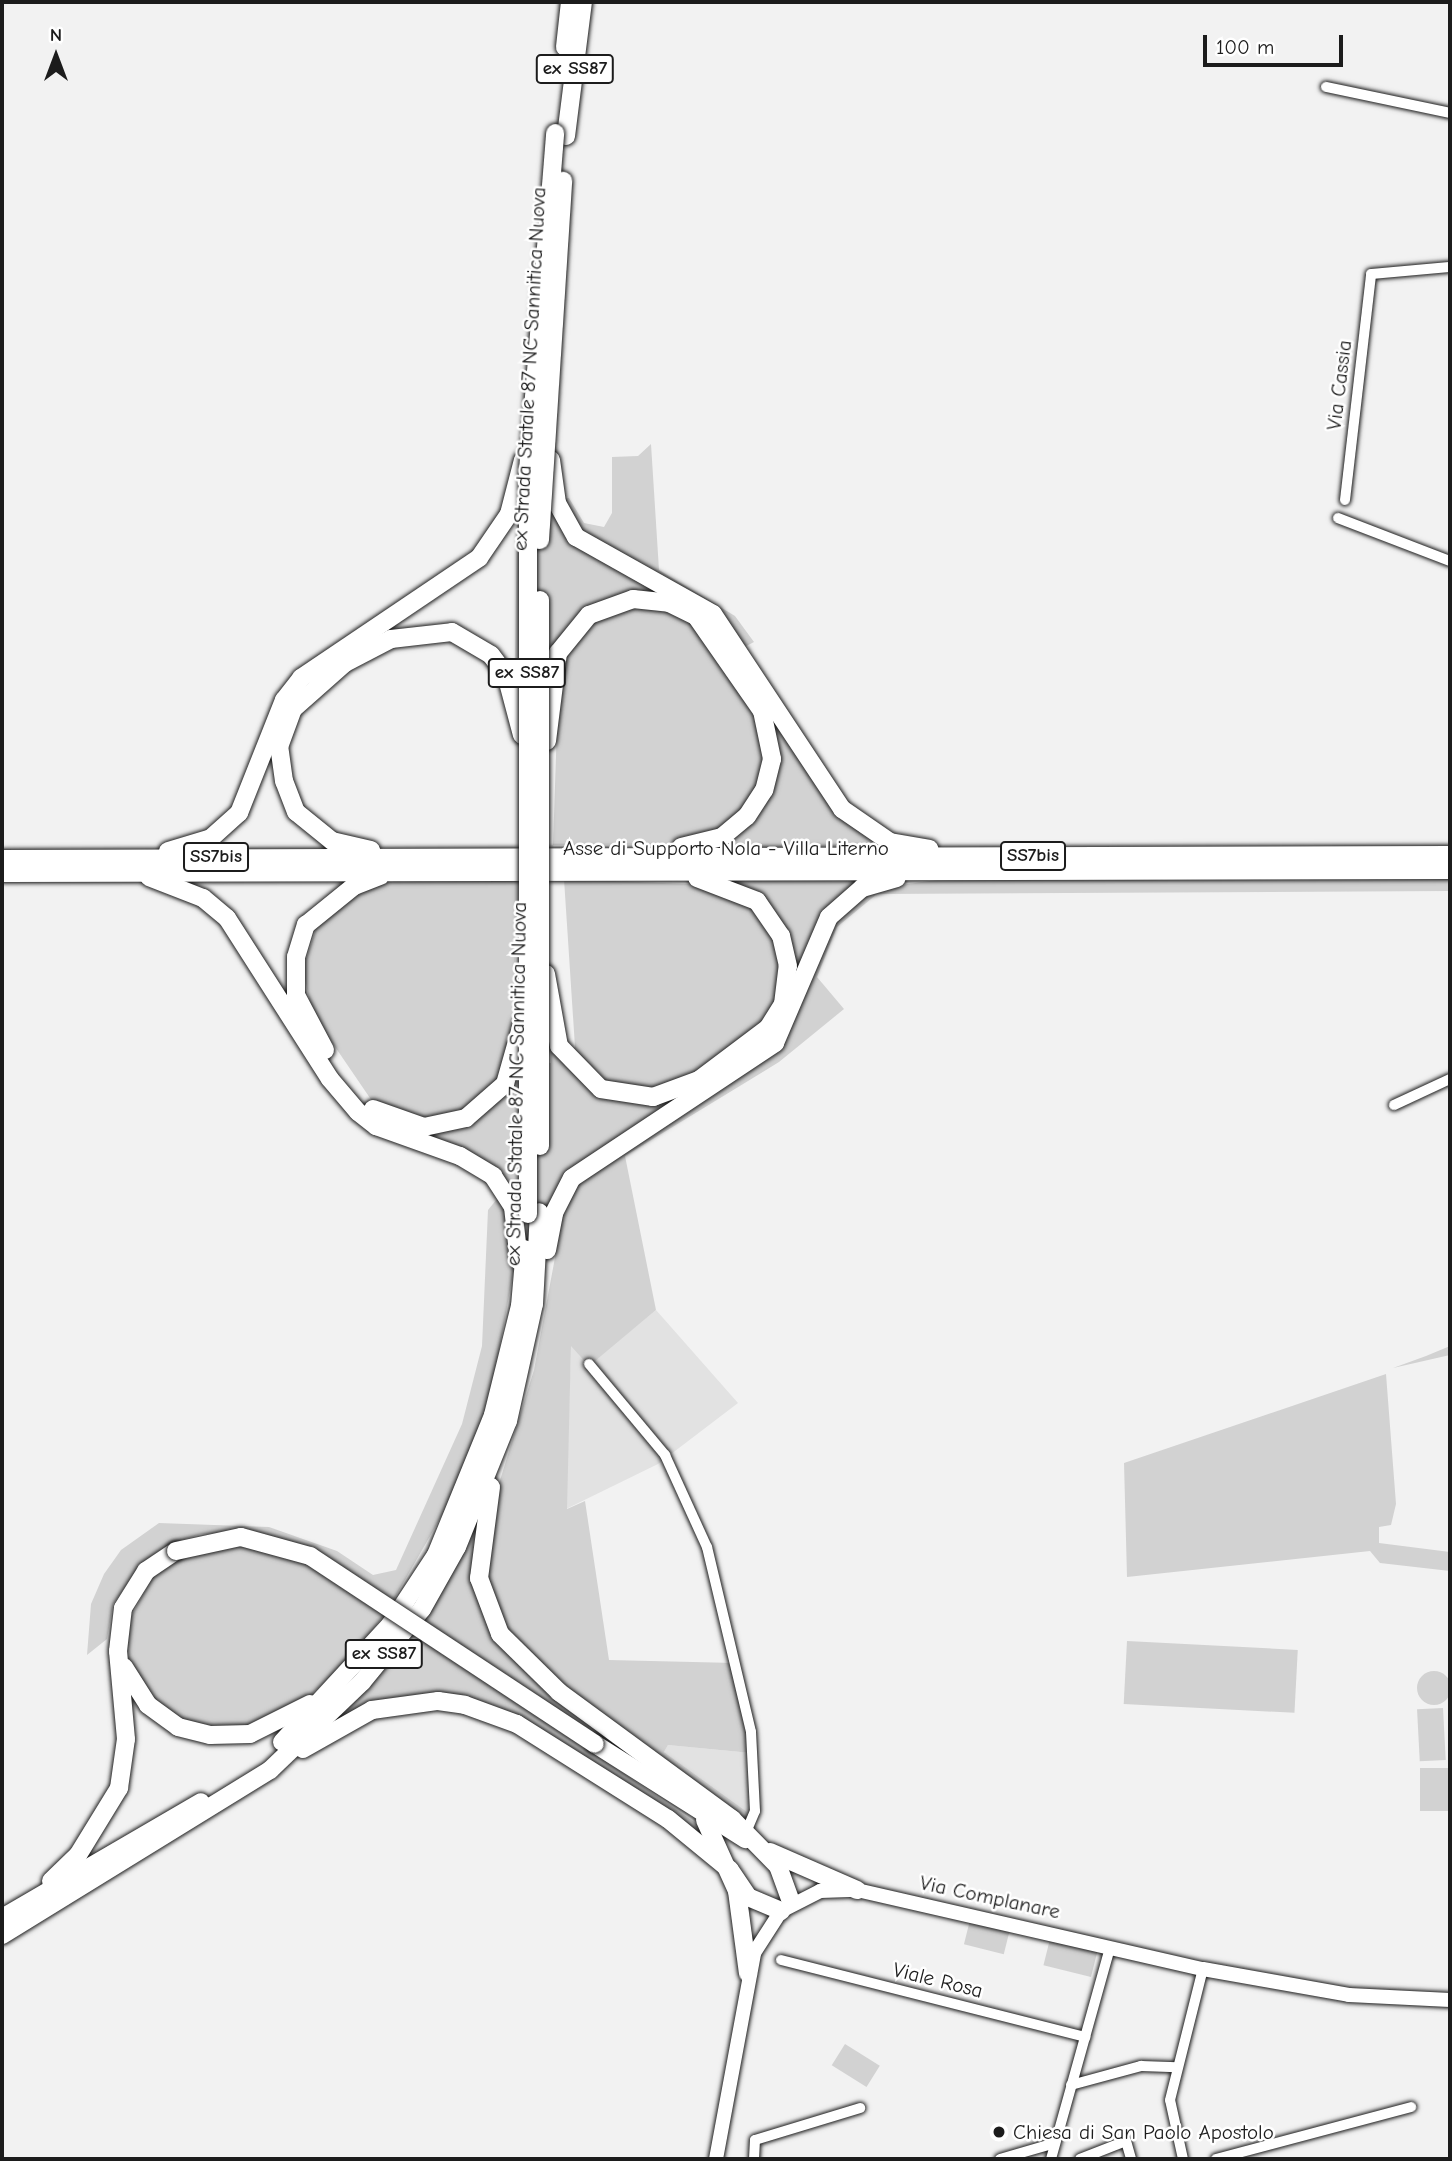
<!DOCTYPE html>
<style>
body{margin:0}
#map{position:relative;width:1452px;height:2161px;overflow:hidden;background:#f2f2f2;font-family:"Comic Neue",sans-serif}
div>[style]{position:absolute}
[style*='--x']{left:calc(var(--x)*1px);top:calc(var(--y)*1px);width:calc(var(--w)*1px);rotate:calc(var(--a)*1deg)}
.built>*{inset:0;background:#e2e2e2}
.green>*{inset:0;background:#d2d2d2;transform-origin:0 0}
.round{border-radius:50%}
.roads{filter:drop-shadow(0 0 2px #1c1c1c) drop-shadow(0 0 2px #1c1c1c)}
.street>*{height:10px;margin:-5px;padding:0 5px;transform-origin:5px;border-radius:5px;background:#fff}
.secondary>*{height:14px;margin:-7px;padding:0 7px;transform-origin:7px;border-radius:7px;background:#fff}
.highway>*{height:18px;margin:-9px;padding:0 9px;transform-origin:9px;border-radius:9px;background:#fff}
.bridges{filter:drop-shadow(0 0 2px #1c1c1c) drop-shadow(0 0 2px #1c1c1c)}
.highway-bridge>*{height:18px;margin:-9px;padding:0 9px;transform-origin:9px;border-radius:9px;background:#fff}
.dots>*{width:19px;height:19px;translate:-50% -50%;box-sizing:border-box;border:4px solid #fff;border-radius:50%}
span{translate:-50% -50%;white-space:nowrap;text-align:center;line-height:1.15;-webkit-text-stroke:5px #fff;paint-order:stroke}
.shield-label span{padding:2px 5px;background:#fff;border:2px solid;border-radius:5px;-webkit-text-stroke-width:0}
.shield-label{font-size:19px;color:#1c1c1c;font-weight:700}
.street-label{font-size:21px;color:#1c1c1c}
.poi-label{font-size:21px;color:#1c1c1c}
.left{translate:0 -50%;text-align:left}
.frame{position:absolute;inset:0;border:4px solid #1c1c1c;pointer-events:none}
.north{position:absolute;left:21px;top:21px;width:70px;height:70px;-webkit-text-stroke:5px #fff;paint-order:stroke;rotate:0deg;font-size:19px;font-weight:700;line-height:28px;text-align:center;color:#1c1c1c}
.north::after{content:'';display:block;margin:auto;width:24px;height:32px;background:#1c1c1c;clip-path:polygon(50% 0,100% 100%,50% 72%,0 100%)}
.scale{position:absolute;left:1203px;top:35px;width:140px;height:32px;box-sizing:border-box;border:4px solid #1c1c1c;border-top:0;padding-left:9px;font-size:21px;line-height:24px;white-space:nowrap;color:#1c1c1c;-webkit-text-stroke:5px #fff;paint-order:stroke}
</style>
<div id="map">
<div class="built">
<i style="clip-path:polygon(656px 1310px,738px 1403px,658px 1464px,566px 1509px,571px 1344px,589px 1365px)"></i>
<i style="clip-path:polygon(668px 1745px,751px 1753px,750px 1814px,664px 1752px)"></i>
</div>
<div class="green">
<i style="clip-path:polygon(651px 444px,659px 570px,735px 616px,754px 642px,737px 651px,827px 797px,883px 846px,714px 848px,760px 807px,776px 754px,763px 703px,733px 653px,724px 658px,760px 717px,767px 749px,758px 792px,739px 819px,691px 844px,553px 845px,559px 668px,521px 668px,521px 688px,515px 674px,517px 506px,569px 498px,584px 523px,604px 527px,612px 513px,612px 457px,638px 456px)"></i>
<i style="clip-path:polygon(728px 877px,875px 877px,828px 911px,785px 1016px,764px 1046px,723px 1074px,730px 1083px,779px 1043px,827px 929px,871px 889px,959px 877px,1450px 877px,1450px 891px,877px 894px,837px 927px,817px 977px,844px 1009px,779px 1062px,625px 1156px,656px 1310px,589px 1366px,571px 1346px,567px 1509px,585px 1501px,609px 1660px,735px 1663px,751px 1753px,668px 1745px,664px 1752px,750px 1814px,748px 1823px,523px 1655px,495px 1615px,482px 1566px,485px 1529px,534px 1370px,565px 1204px,555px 1199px,551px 1206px,520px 1206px,481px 1161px,392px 1127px,364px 1109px,372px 1101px,312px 1013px,303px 969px,319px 920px,359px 889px,399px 880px,519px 879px,511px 1061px,551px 1063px,551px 1035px,561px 1058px,575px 1047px,564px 879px,712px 885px,740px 895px,766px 918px,784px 973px,767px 1023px,714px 1064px,721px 1072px,777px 1024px,793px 975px,777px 916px)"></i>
<i style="clip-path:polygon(497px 1199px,510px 1216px,514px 1268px,492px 1390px,457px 1489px,394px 1599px,249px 1532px,201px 1534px,169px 1544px,142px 1563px,113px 1604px,107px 1639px,87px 1655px,91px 1604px,104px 1574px,121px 1550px,159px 1523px,269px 1527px,337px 1551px,373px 1575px,396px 1570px,462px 1424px,482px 1346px,488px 1210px)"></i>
<i style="clip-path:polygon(1450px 1346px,1450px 1355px,1393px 1368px,1426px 1356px)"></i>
<i style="clip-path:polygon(1386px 1374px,1396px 1504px,1391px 1525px,1379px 1527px,1379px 1543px,1450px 1552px,1450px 1571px,1380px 1563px,1370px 1551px,1127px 1577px,1124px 1463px)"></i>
<i style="clip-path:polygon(474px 1525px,473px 1562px,499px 1640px,715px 1812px,575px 1740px,703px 1828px,702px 1834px,459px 1699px,332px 1723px)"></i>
<i style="clip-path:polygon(239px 1543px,306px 1560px,388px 1610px,346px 1663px,295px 1709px,239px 1730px,190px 1725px,158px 1707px,129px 1665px,127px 1624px,155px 1573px,175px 1560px)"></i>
<i style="left:1127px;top:1641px;width:171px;height:63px;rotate:3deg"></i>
<i class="round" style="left:1417px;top:1671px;width:34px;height:34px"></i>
<i style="left:1443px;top:1708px;width:52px;height:26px;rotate:87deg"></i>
<i style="left:1450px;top:1768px;width:43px;height:30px;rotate:90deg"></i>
<i style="left:970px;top:1920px;width:41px;height:25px;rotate:14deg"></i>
<i style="left:1050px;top:1939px;width:49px;height:27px;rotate:14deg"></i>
<i style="left:845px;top:2044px;width:41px;height:25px;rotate:32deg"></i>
</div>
<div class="roads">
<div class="street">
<i style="--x:1326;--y:87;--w:127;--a:11.8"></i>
<i style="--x:1345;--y:500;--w:227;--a:-83.4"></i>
<i style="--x:1371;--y:274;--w:79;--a:-5.1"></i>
<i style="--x:1338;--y:518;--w:120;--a:21"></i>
<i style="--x:1394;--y:1105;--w:62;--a:-24.9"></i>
<i style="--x:589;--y:1364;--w:119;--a:50.1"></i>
<i style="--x:665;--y:1455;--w:101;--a:65.5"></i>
<i style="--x:707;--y:1547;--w:190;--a:76.6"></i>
<i style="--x:751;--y:1732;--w:79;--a:87.1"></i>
<i style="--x:755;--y:1811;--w:25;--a:113"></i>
<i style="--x:781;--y:1960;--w:314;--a:14.2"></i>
<i style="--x:1071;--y:2085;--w:73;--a:-15.2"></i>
<i style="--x:1141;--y:2066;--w:36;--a:2"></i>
<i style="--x:754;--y:2159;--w:19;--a:-87"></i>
<i style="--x:755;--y:2140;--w:110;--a:-16.9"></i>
<i style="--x:1000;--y:2159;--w:57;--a:-16.2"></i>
<i style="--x:1051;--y:2159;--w:220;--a:-74.4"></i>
<i style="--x:1080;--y:2159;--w:49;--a:-21.4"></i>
<i style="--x:1126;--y:2141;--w:19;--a:74"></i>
<i style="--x:1183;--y:2159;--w:60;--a:-102.4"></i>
<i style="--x:1170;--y:2100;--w:135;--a:-75.9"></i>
<i style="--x:1216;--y:2159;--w:202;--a:-14.9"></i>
</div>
<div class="secondary">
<i style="--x:716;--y:2159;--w:209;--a:-79.5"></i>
<i style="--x:754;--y:1953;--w:50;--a:-57.3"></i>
<i style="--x:781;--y:1911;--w:44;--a:-27.1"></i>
<i style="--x:820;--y:1891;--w:37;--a:-2"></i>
<i style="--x:857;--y:1890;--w:355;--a:12.9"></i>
<i style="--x:1203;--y:1969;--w:148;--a:10.1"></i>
<i style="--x:1349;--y:1995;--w:101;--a:2.8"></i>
</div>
<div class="highway">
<i style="--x:565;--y:47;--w:45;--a:-83.7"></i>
<i style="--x:566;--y:136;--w:135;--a:-82.8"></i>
<i style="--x:551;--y:460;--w:43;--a:82.1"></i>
<i style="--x:557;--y:503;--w:39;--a:61"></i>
<i style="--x:576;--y:537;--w:157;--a:29.3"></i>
<i style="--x:713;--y:614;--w:234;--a:56.5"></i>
<i style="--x:842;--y:809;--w:58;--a:34.5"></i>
<i style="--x:890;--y:842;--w:40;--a:10"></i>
<i style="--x:547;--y:741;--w:89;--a:-82.9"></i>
<i style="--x:558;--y:653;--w:49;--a:-50.8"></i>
<i style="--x:589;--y:615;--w:47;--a:-20"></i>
<i style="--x:633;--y:599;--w:36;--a:6"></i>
<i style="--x:669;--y:603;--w:30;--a:26"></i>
<i style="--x:696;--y:616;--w:116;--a:55.2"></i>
<i style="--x:762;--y:711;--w:49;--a:78.2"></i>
<i style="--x:772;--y:759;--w:32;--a:104"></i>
<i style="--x:764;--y:790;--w:31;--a:123"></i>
<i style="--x:747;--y:816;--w:33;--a:140"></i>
<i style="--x:722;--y:837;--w:42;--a:166.3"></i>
<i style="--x:371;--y:850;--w:40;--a:-167"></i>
<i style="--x:332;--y:841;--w:46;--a:-141.1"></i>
<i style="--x:296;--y:812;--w:33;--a:-111"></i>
<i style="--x:284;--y:781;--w:34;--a:-98"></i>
<i style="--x:279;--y:747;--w:40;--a:-69.8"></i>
<i style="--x:293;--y:709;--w:69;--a:-41.5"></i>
<i style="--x:345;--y:663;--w:52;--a:-27.6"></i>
<i style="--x:391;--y:639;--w:61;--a:-6.5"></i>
<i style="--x:452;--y:632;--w:45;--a:30.5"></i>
<i style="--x:491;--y:655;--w:25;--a:53"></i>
<i style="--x:506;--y:675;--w:62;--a:75.1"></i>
<i style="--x:168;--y:851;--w:45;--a:-16.8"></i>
<i style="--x:211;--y:838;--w:38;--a:-42"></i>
<i style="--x:239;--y:813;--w:122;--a:-68.3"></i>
<i style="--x:284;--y:700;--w:28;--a:-52"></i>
<i style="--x:301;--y:678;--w:215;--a:-34"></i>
<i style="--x:479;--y:558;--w:53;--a:-55.7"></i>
<i style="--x:509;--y:514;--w:56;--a:-75.5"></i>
<i style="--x:2;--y:859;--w:1448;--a:-0.16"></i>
<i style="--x:2;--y:873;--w:1448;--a:-0.12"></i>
<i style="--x:149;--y:877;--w:58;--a:21.3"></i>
<i style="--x:203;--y:898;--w:31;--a:40"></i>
<i style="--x:227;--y:918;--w:191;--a:57.4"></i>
<i style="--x:330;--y:1079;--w:43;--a:49.7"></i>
<i style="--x:358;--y:1112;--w:23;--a:38"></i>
<i style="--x:376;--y:1126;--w:89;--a:19.7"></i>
<i style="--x:460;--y:1156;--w:39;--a:31"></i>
<i style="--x:493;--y:1176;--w:37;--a:57"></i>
<i style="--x:513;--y:1207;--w:54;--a:83.7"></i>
<i style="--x:546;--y:974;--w:73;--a:79.8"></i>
<i style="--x:559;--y:1046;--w:60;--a:45.7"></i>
<i style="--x:601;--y:1089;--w:53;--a:8.7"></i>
<i style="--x:653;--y:1097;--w:49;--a:-20.3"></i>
<i style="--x:699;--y:1080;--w:86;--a:-37"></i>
<i style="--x:768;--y:1028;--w:28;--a:-58"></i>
<i style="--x:783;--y:1004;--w:38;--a:-83"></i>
<i style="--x:788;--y:966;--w:31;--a:-103"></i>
<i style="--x:781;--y:936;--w:42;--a:-124.4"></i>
<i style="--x:757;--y:901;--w:64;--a:-159"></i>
<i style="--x:325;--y:1050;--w:62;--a:-117.8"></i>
<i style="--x:296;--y:995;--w:38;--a:-90"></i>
<i style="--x:296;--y:957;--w:34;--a:-73"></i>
<i style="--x:306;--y:925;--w:62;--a:-39.1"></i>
<i style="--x:354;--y:886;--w:28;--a:-21"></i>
<i style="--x:373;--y:1109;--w:54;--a:19.4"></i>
<i style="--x:424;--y:1127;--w:43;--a:-12.1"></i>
<i style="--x:466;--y:1118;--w:52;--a:-41.1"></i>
<i style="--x:505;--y:1084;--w:62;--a:-74.2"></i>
<i style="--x:547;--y:1250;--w:38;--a:-79"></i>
<i style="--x:554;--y:1213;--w:39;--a:-63"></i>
<i style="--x:572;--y:1178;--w:244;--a:-33.6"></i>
<i style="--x:775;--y:1043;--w:137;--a:-66.8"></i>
<i style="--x:829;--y:917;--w:44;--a:-41.3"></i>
<i style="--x:862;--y:888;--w:36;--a:-16"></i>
<i style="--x:491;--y:1487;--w:92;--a:97.5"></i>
<i style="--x:479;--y:1578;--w:60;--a:69.4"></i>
<i style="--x:500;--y:1634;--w:83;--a:44.5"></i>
<i style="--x:559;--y:1692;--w:215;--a:36.3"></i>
<i style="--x:732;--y:1819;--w:66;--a:45.6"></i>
<i style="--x:778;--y:1866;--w:38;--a:70"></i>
<i style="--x:124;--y:1667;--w:45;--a:57.7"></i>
<i style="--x:148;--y:1705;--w:37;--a:36"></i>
<i style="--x:178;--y:1727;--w:33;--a:14"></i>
<i style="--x:210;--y:1735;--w:40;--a:-1.4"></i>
<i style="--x:250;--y:1734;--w:67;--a:-26.6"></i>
<i style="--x:282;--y:1742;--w:159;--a:-47.3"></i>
<i style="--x:390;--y:1625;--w:84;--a:-56.7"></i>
<i style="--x:436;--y:1555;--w:151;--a:-67.8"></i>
<i style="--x:493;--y:1415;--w:112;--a:-76.1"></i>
<i style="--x:520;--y:1306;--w:57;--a:-85"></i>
<i style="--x:595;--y:1744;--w:178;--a:32.3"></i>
<i style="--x:303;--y:1749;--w:79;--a:-29.5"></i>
<i style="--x:372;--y:1710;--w:67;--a:-7.8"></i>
<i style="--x:438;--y:1701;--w:27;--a:8"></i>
<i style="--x:465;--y:1705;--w:55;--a:20.1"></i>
<i style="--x:517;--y:1724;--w:178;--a:32.2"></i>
<i style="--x:668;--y:1819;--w:80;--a:39.4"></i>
<i style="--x:730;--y:1870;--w:32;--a:56"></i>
<i style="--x:748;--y:1897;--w:36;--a:23"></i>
<i style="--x:705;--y:1820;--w:78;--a:65.7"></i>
<i style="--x:737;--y:1891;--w:83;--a:82.4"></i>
<i style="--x:770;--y:1852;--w:95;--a:23.6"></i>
<i style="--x:51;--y:1881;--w:37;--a:-44"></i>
<i style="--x:78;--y:1855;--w:79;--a:-58.5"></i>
<i style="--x:119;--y:1788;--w:49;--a:-81.9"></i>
<i style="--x:126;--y:1739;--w:88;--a:-95.2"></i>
<i style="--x:118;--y:1651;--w:43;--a:-83.4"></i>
<i style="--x:123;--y:1608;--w:44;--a:-58.1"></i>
<i style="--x:146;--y:1571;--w:36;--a:-34"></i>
<i style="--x:2;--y:1918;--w:230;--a:-30.2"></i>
<i style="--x:2;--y:1935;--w:315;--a:-31.6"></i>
<i style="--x:270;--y:1770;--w:127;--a:-43.7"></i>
<i style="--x:362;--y:1682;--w:94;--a:-50.6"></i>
<i style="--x:422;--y:1609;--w:71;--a:-60.6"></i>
<i style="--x:457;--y:1547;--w:136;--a:-68"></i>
<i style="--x:508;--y:1421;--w:120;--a:-77.5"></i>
<i style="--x:534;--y:1304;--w:92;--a:-86.9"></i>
</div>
</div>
<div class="bridges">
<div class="highway-bridge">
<i style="--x:540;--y:540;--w:360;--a:-86.3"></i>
<i style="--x:540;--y:1146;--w:546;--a:-90"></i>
<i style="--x:528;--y:1214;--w:743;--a:-90"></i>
<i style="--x:528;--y:471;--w:339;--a:-85.4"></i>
<i style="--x:176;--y:1551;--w:66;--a:-12.2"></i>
<i style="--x:241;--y:1537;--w:72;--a:15.4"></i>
<i style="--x:310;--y:1556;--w:341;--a:33.4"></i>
</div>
</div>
<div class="dots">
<i style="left:999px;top:2132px;background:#1c1c1c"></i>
</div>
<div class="shield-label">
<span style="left:575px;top:69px">ex SS87</span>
<span style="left:527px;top:673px">ex SS87</span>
<span style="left:1033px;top:856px">SS7bis</span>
<span style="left:216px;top:857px">SS7bis</span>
<span style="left:384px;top:1654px">ex SS87</span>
</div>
<div class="street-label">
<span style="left:529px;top:369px;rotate:-87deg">ex Strada Statale 87 NC Sannitica Nuova</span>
<span style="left:1339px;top:385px;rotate:-83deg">Via Cassia</span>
<span style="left:726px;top:848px">Asse di Supporto Nola - Villa Literno</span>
<span style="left:516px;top:1084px;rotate:-89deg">ex Strada Statale 87 NC Sannitica Nuova</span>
<span style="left:990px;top:1897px;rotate:12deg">Via Complanare</span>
<span style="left:938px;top:1980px;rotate:14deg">Viale Rosa</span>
</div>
<div class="poi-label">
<span class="left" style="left:1013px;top:2132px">Chiesa di San Paolo Apostolo</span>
</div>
<div class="frame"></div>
<div class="north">N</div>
<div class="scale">100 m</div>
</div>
